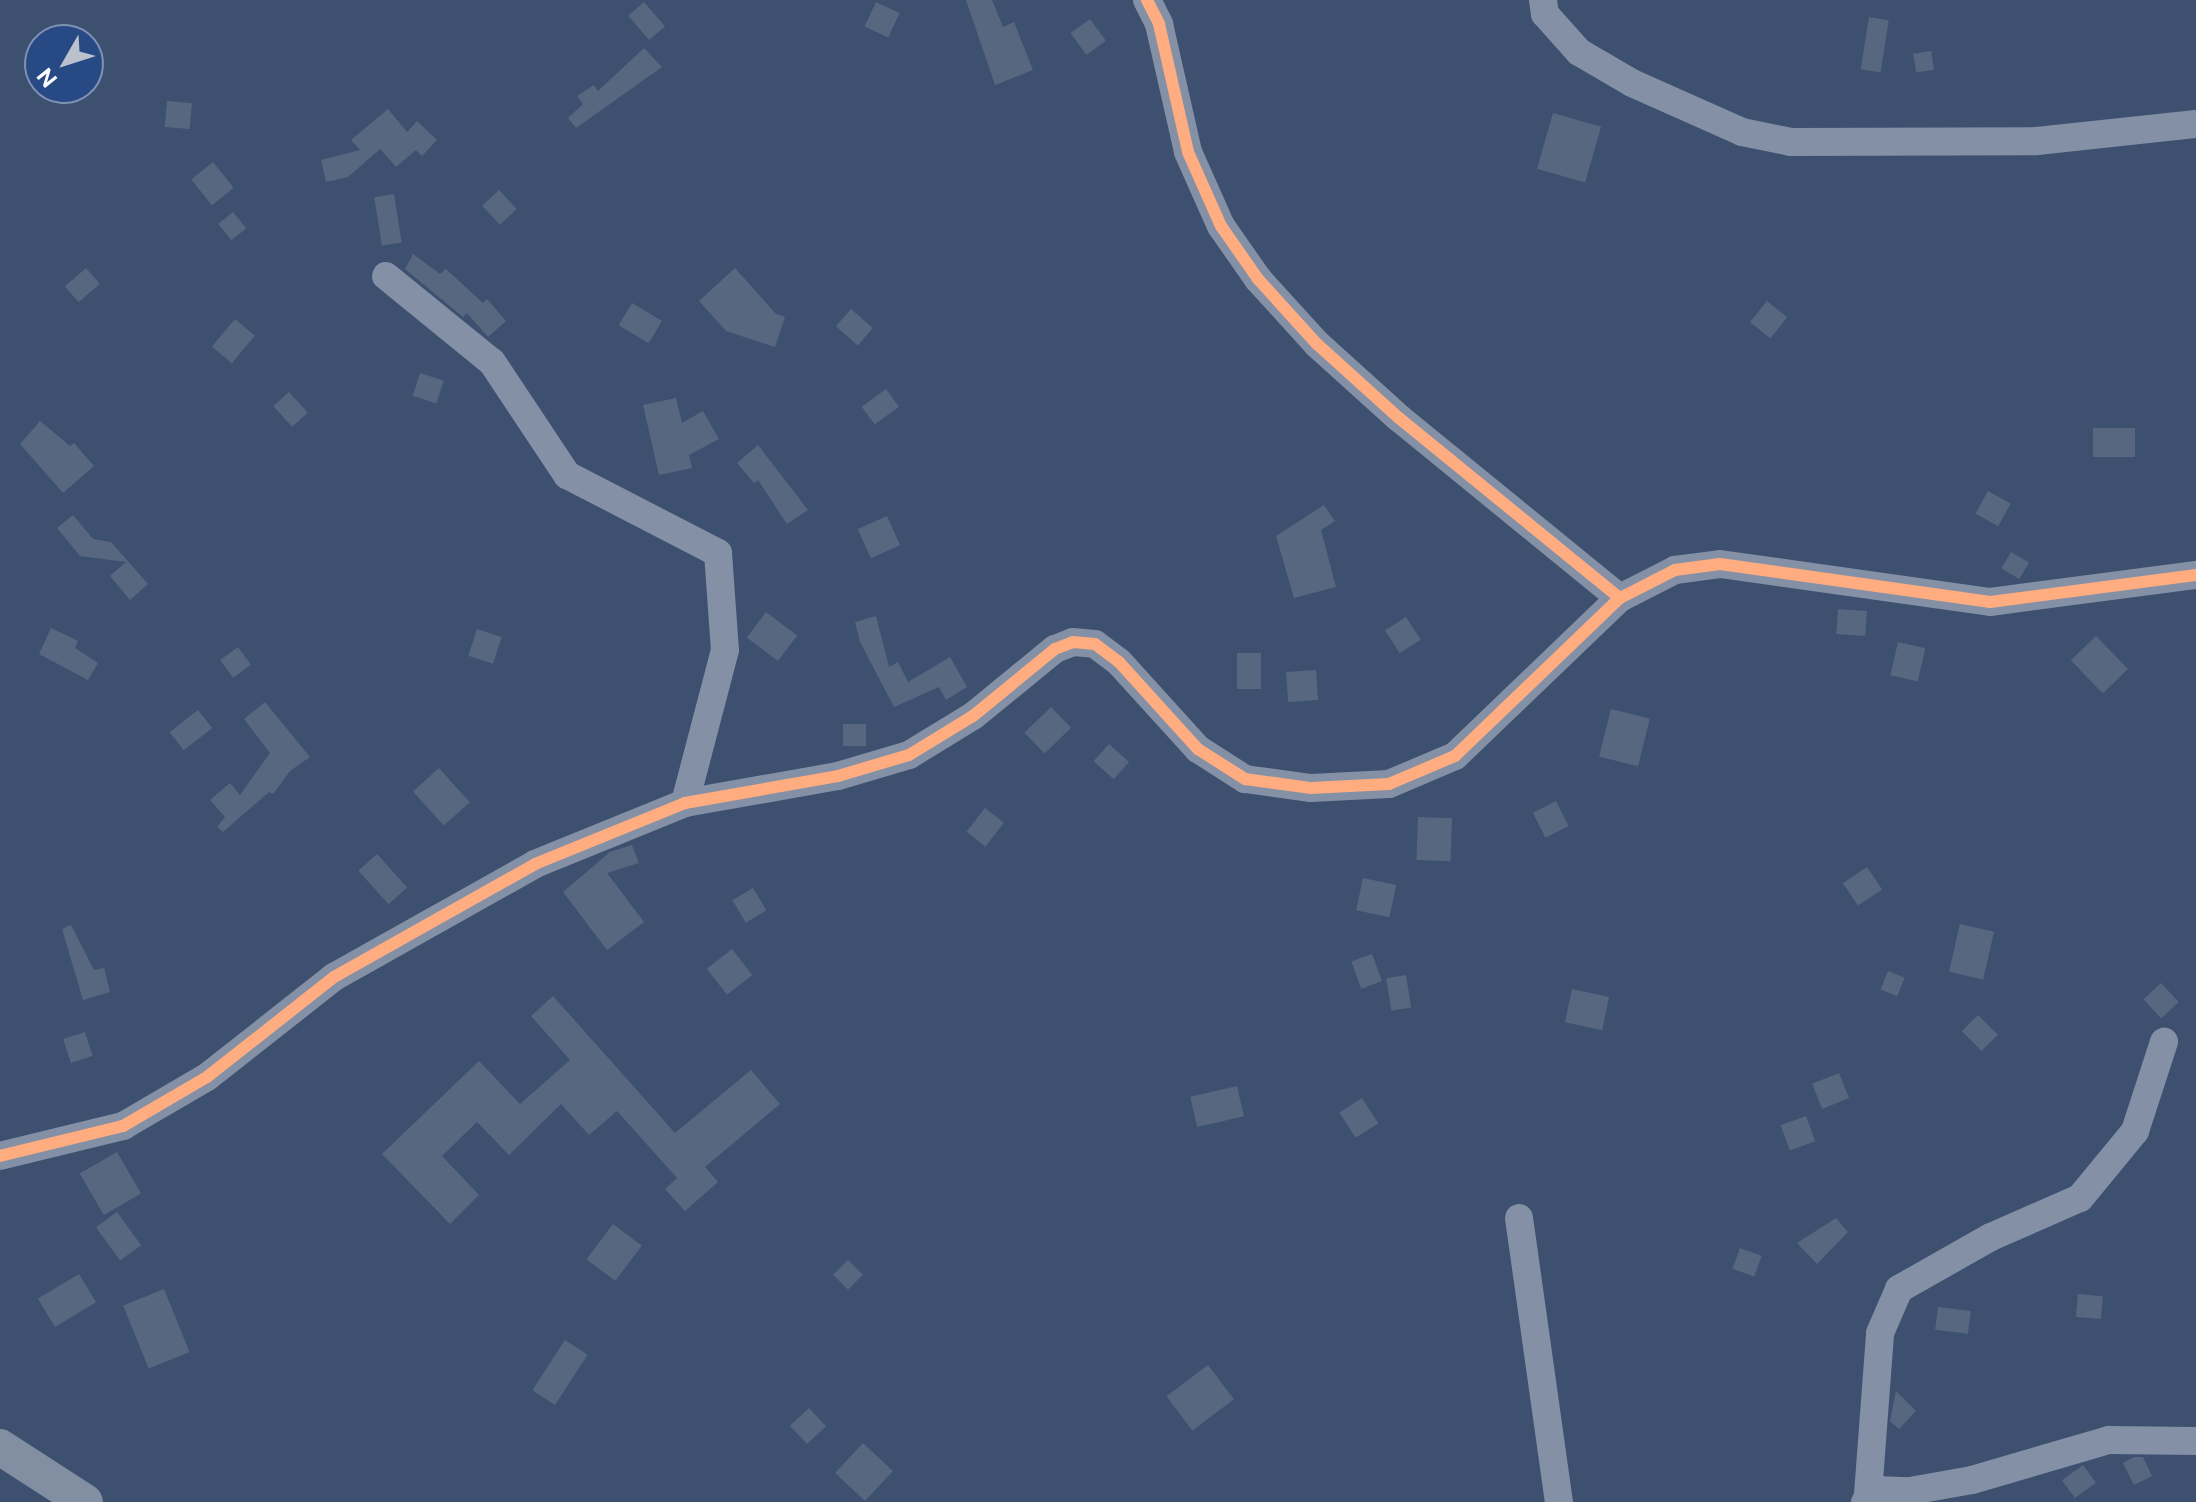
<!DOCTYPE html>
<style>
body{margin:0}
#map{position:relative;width:2196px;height:1502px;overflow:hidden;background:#3d506f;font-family:"Public Sans",sans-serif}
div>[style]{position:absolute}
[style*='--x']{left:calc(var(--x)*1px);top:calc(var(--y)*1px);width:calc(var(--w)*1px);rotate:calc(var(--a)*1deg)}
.building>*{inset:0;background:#586780;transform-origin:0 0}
.minor>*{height:28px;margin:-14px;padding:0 14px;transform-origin:14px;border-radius:14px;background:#8390a5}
.major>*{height:36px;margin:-18px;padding:0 18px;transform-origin:18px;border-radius:18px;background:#828fa2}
.cycleway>*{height:12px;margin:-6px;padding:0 6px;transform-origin:6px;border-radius:6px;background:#ffac80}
span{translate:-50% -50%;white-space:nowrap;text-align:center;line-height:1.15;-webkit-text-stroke:8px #284a84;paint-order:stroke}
.north{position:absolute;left:24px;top:24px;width:80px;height:80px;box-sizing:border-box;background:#284a84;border:2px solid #7e92b5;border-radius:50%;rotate:231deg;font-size:22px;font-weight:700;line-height:32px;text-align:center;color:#fff}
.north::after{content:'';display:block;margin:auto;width:28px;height:36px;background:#bbc2cd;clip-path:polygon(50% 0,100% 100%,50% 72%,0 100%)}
</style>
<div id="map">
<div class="building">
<i style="clip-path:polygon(966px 0,992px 0,1003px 27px,1014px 22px,1033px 70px,995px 85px)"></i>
<i style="left:644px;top:2px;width:32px;height:21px;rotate:49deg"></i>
<i style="left:876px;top:2px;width:26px;height:27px;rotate:25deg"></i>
<i style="left:1869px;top:17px;width:20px;height:53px;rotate:9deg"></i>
<i style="left:1090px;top:19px;width:27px;height:24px;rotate:54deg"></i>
<i style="clip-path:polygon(644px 48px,662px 67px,576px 128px,568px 118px,583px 104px,577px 96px,594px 85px,598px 91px)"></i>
<i style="left:1931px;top:51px;width:19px;height:18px;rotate:81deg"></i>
<i style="left:167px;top:101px;width:25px;height:26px;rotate:5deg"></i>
<i style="clip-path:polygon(388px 109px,407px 132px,417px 121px,437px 140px,422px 156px,416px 150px,396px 167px,380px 149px,348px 177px,326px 182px,321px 160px,360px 150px,351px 140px)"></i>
<i style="left:1553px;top:113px;width:50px;height:58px;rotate:16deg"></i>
<i style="left:213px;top:162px;width:33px;height:28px;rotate:51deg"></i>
<i style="left:499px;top:190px;width:26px;height:23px;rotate:47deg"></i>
<i style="left:394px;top:194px;width:49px;height:20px;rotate:81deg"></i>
<i style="left:233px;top:212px;width:21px;height:19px;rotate:51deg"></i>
<i style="clip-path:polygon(413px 254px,440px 274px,446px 269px,483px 303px,487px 299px,506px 321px,488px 337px,467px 313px,463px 317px,405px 269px)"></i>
<i style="left:86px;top:268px;width:21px;height:28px;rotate:49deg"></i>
<i style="clip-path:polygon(735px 268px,776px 314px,785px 317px,775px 347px,726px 331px,699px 301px)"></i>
<i style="left:1767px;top:301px;width:26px;height:27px;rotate:39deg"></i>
<i style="left:632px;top:303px;width:35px;height:26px;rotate:31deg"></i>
<i style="left:851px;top:309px;width:29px;height:23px;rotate:41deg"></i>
<i style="left:235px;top:319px;width:26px;height:36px;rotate:40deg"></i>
<i style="left:420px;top:373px;width:25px;height:24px;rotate:18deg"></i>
<i style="left:886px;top:389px;width:22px;height:30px;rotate:54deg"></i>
<i style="left:289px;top:392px;width:28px;height:21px;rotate:48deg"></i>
<i style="clip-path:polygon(676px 398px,682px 423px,703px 411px,719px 439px,689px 455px,692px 468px,659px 475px,643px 405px)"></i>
<i style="clip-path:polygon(40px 421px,70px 446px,74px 443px,94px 466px,63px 493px,20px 444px)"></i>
<i style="left:2093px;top:428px;width:42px;height:29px"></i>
<i style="clip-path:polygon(758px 445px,808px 510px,787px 524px,758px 480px,754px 483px,737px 463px)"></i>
<i style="left:1988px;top:491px;width:26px;height:26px;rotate:29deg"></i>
<i style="clip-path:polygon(1324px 505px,1335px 521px,1321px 530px,1336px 587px,1294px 598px,1276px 536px)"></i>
<i style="clip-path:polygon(73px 515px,93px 539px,111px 542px,148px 584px,130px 600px,110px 576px,126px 562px,80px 556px,57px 528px)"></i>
<i style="left:887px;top:516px;width:32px;height:32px;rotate:66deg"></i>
<i style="left:2011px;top:552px;width:21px;height:19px;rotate:31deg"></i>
<i style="left:1838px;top:609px;width:29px;height:25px;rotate:4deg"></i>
<i style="left:766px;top:612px;width:39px;height:32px;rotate:37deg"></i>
<i style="clip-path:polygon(876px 616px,889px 667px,898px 662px,908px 682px,950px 657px,967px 687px,946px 700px,939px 687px,894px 707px,860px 642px,855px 622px)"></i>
<i style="left:1406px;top:617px;width:27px;height:25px;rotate:57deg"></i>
<i style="clip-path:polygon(51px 628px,78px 641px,75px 648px,98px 663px,88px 680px,39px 654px)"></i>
<i style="left:477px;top:629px;width:26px;height:28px;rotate:18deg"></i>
<i style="left:2096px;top:636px;width:46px;height:35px;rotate:46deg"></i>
<i style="left:1898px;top:642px;width:28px;height:34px;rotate:13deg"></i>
<i style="left:238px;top:647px;width:22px;height:22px;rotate:54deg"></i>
<i style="left:1237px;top:653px;width:24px;height:36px"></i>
<i style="left:1316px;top:670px;width:30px;height:30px;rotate:86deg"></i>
<i style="clip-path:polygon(265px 702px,310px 757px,290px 771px,273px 794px,269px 792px,223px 832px,217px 827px,225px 817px,210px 800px,230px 783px,240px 795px,270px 753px,244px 719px)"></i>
<i style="left:1051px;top:707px;width:29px;height:37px;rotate:46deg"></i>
<i style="left:1611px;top:709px;width:40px;height:49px;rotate:14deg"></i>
<i style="left:198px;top:710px;width:23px;height:36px;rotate:52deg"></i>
<i style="left:866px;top:724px;width:22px;height:23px;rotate:90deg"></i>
<i style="left:1109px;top:744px;width:27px;height:23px;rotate:42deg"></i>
<i style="left:439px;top:768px;width:46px;height:35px;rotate:48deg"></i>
<i style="left:1556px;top:801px;width:28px;height:26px;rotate:63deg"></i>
<i style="left:985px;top:808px;width:24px;height:30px;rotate:38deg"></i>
<i style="left:1418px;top:817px;width:34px;height:43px;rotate:2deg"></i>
<i style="clip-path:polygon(632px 845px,639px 863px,607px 873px,644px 922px,607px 950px,563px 892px,610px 852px)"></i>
<i style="left:377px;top:854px;width:45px;height:25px;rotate:48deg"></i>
<i style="left:1867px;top:867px;width:27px;height:29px;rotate:56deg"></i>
<i style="left:1363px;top:878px;width:34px;height:33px;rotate:12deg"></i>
<i style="left:753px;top:888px;width:26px;height:24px;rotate:59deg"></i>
<i style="left:1960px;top:924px;width:35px;height:49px;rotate:13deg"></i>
<i style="clip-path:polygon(71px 925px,94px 970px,104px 968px,110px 992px,83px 1000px,62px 929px)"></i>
<i style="left:732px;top:949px;width:33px;height:32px;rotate:52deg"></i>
<i style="left:1372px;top:954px;width:29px;height:22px;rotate:70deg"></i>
<i style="left:1888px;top:971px;width:18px;height:20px;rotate:22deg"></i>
<i style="left:1406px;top:975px;width:33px;height:20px;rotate:81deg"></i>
<i style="left:2161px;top:983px;width:26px;height:24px;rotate:47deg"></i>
<i style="left:1572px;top:989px;width:38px;height:34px;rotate:12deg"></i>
<i style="clip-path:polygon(553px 996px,675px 1133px,751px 1070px,780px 1104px,705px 1167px,718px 1182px,685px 1211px,665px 1189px,677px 1178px,617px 1111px,589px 1135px,561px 1104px,509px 1155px,477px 1122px,442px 1156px,479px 1195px,450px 1224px,382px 1154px,479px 1061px,520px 1104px,570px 1060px,531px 1016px)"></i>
<i style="left:1978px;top:1015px;width:28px;height:23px;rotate:45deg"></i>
<i style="left:85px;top:1032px;width:25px;height:23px;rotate:72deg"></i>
<i style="left:1839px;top:1073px;width:27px;height:29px;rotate:68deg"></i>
<i style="left:1237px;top:1086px;width:31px;height:48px;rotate:77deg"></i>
<i style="left:1362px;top:1098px;width:30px;height:27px;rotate:57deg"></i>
<i style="left:1806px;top:1116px;width:27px;height:27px;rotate:70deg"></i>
<i style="left:117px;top:1152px;width:48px;height:43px;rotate:60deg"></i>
<i style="left:117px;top:1212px;width:41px;height:26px;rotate:54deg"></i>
<i style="clip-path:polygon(1836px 1218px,1848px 1232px,1817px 1264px,1797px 1243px)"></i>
<i style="left:613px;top:1224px;width:36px;height:44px;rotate:37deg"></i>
<i style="left:1740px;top:1248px;width:23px;height:22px;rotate:20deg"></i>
<i style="left:848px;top:1260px;width:21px;height:21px;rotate:45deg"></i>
<i style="left:79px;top:1274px;width:33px;height:48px;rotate:59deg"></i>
<i style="left:164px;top:1289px;width:68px;height:44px;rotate:68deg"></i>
<i style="left:2078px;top:1294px;width:25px;height:23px;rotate:5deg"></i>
<i style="left:1938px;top:1307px;width:33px;height:23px;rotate:7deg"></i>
<i style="left:565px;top:1340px;width:27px;height:60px;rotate:33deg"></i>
<i style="left:1208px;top:1365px;width:43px;height:52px;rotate:53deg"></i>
<i style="clip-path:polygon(1896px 1391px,1916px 1411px,1899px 1429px,1890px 1421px)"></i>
<i style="left:809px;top:1408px;width:25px;height:26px;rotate:47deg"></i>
<i style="left:863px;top:1443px;width:41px;height:41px;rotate:43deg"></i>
<i style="clip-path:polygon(2134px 1457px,2143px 1457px,2152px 1476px,2134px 1485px,2123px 1463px)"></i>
<i style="left:2083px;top:1465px;width:22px;height:26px;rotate:54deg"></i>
</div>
<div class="minor">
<i style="--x:1147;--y:0;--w:27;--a:63"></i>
<i style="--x:1159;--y:24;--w:131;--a:77.2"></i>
<i style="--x:1188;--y:152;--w:81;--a:66"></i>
<i style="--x:1221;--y:226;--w:65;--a:55.1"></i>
<i style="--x:1258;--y:279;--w:88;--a:47.8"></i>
<i style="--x:1317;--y:344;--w:110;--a:42.1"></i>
<i style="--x:1399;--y:418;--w:285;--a:39.2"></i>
<i style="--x:1543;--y:0;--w:14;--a:82"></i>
<i style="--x:1545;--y:14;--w:51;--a:48.2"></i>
<i style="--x:1579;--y:52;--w:61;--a:30.3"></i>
<i style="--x:1632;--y:83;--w:120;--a:24"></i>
<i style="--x:1742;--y:132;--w:50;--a:11.5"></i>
<i style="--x:1791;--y:142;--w:246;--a:-0.2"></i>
<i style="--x:2037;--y:141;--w:160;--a:-6.1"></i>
<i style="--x:386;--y:276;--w:136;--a:39.1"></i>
<i style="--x:492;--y:362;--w:136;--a:56.4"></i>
<i style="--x:567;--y:475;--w:170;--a:27.3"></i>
<i style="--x:718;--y:553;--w:97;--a:85.9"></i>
<i style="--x:725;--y:650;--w:158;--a:104.7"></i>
<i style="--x:0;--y:1156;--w:127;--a:-13.7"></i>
<i style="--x:123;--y:1126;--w:97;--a:-30.3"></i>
<i style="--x:207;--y:1077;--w:162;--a:-38.2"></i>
<i style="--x:334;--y:977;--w:231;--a:-29.3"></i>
<i style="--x:535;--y:864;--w:162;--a:-22.1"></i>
<i style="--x:685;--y:803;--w:155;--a:-10"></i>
<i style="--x:838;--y:776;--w:74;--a:-16.5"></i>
<i style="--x:909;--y:755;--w:75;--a:-31.4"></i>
<i style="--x:973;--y:716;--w:106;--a:-39.3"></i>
<i style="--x:1055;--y:649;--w:19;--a:-21"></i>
<i style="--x:1073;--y:642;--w:22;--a:5"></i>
<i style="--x:1095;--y:644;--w:30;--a:37"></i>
<i style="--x:1119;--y:662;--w:118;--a:47.8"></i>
<i style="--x:1198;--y:749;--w:56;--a:32.6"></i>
<i style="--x:1245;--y:779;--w:67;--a:7.8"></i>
<i style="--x:1311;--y:788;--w:78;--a:-2.9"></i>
<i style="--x:1389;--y:784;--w:72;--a:-23"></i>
<i style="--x:1455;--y:756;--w:228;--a:-43.8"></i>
<i style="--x:1620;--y:598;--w:62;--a:-27"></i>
<i style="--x:1675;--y:570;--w:45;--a:-7.6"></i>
<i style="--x:1720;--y:564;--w:273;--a:8"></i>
<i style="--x:1990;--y:602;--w:208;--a:-7.5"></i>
<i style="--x:1519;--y:1218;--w:287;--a:82"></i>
<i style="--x:1868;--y:1494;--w:161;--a:-85.7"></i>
<i style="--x:1880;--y:1333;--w:48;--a:-66.6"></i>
<i style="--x:1899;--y:1289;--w:106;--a:-29.5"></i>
<i style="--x:1991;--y:1237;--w:97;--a:-23.7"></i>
<i style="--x:2080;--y:1198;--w:87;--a:-50.6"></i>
<i style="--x:2135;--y:1131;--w:94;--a:-72"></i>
<i style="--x:1865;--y:1502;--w:14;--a:-56"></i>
<i style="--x:1873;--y:1490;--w:37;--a:2"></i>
<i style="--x:1910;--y:1491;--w:63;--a:-10.1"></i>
<i style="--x:1972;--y:1480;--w:143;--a:-16.3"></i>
<i style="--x:2109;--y:1440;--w:87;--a:0.7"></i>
</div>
<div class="major">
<i style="--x:0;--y:1447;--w:101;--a:32.9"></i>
</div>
<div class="cycleway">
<i style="--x:1147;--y:0;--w:27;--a:63"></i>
<i style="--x:1159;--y:24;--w:131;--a:77.2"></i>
<i style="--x:1188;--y:152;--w:81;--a:66"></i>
<i style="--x:1221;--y:226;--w:65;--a:55.1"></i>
<i style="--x:1258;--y:279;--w:88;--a:47.8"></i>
<i style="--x:1317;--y:344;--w:110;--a:42.1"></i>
<i style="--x:1399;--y:418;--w:285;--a:39.2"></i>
<i style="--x:0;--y:1156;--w:127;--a:-13.7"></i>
<i style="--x:123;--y:1126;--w:97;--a:-30.3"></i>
<i style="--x:207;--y:1077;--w:162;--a:-38.2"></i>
<i style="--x:334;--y:977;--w:231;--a:-29.3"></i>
<i style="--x:535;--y:864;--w:162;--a:-22.1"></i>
<i style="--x:685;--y:803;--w:155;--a:-10"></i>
<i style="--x:838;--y:776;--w:74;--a:-16.5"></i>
<i style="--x:909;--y:755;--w:75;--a:-31.4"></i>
<i style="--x:973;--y:716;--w:106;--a:-39.3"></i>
<i style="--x:1055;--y:649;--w:19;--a:-21"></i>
<i style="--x:1073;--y:642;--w:22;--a:5"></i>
<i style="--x:1095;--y:644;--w:30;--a:37"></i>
<i style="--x:1119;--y:662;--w:118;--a:47.8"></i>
<i style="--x:1198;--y:749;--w:56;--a:32.6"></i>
<i style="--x:1245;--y:779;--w:67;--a:7.8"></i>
<i style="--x:1311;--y:788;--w:78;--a:-2.9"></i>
<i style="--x:1389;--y:784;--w:72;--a:-23"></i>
<i style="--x:1455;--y:756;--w:228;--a:-43.8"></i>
<i style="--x:1620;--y:598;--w:62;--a:-27"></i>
<i style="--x:1675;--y:570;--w:45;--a:-7.6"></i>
<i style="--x:1720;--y:564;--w:273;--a:8"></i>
<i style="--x:1990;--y:602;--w:208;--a:-7.5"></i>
</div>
<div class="north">N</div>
</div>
